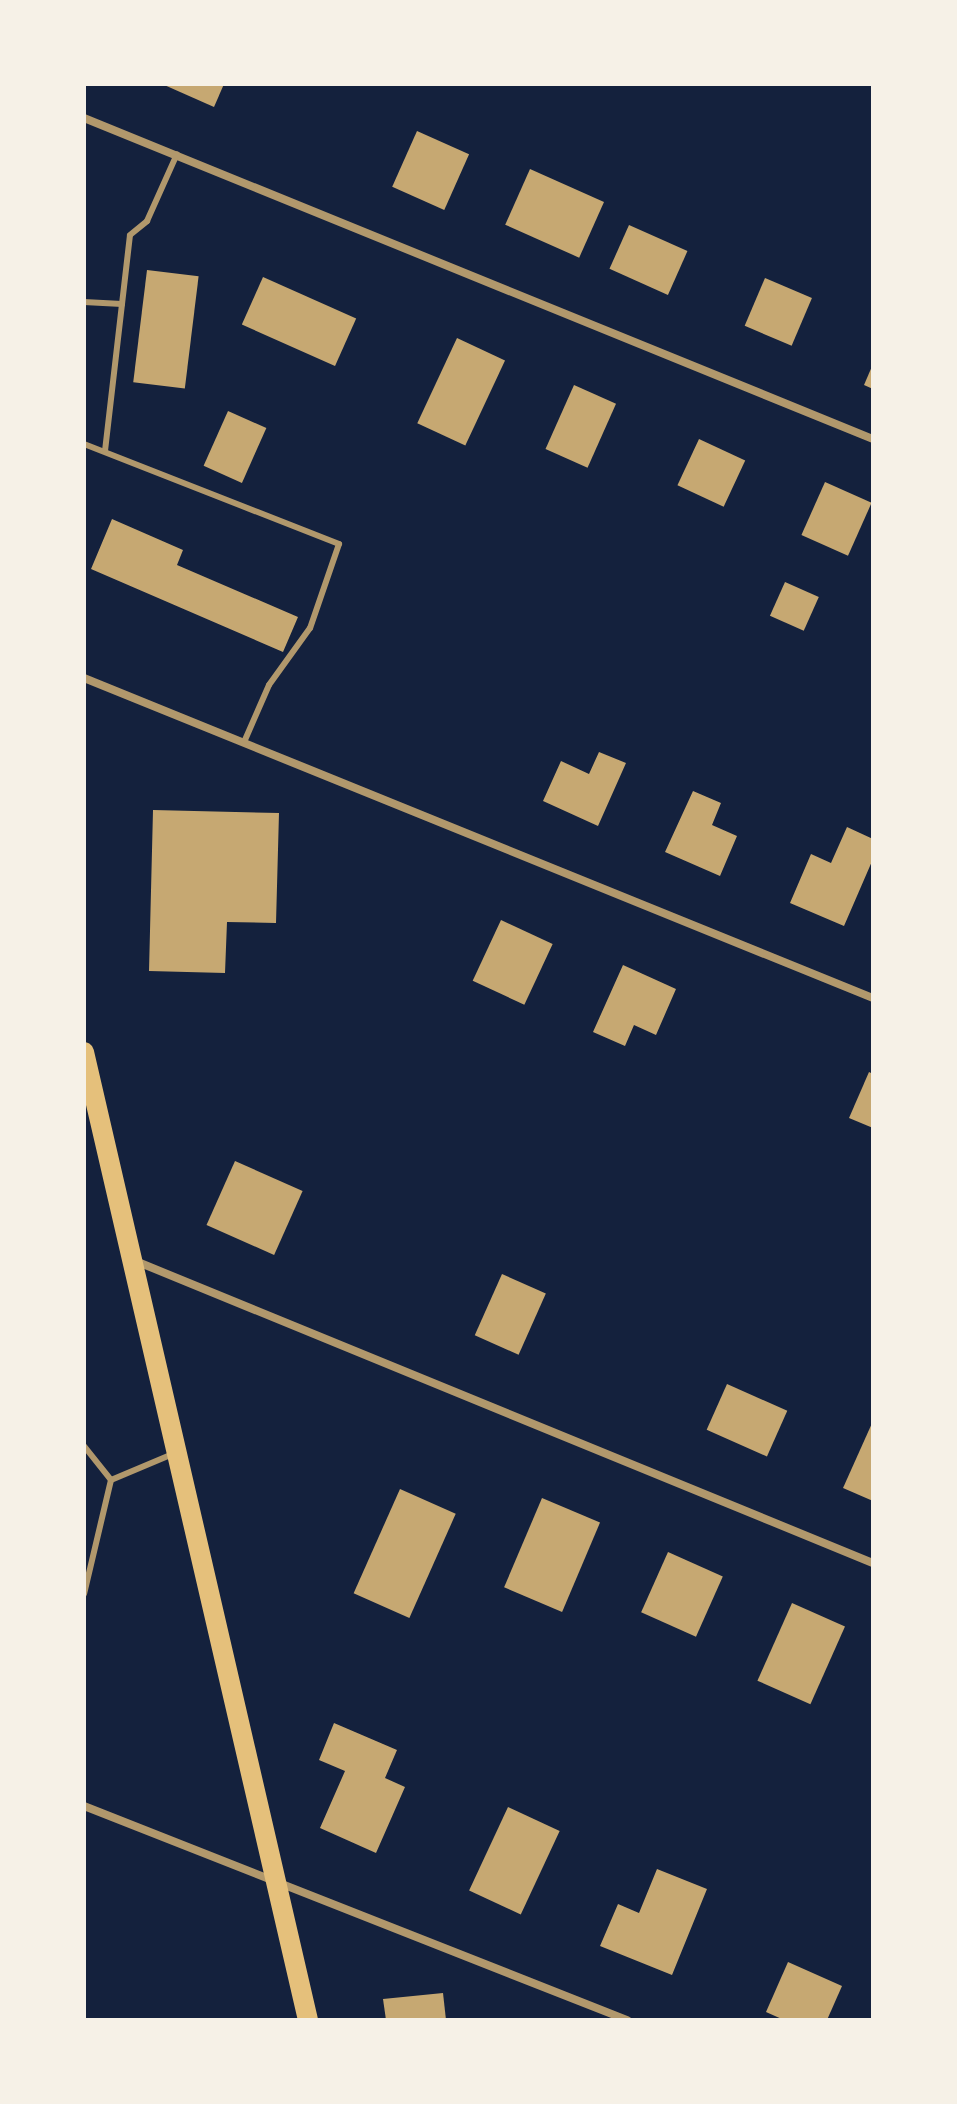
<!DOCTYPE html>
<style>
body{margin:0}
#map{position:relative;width:957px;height:2104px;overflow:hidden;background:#14213d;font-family:"Zilla Slab",serif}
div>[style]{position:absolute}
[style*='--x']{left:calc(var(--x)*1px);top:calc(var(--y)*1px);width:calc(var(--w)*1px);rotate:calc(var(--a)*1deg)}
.building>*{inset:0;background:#c6a872;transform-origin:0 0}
.service>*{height:6px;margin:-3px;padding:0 3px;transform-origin:3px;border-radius:3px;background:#b1986c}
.minor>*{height:8px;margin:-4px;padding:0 4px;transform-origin:4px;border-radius:4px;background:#b1986c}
.primary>*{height:20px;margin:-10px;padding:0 10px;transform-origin:10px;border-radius:10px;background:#e5c07b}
span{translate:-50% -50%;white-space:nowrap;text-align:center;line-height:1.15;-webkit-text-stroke:8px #f6f1e7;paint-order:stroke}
.frame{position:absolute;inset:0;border:86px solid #f6f1e7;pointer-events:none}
</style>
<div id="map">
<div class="building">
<i style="clip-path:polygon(162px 84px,224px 84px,214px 107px)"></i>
<i style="left:417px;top:131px;width:57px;height:61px;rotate:24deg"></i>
<i style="left:530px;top:169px;width:81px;height:61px;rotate:24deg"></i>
<i style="left:629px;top:225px;width:64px;height:48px;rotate:24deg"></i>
<i style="left:147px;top:270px;width:52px;height:113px;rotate:7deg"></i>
<i style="left:263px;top:277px;width:102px;height:52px;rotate:24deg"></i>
<i style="left:765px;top:278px;width:51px;height:52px;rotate:23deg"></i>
<i style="left:457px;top:338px;width:53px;height:94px;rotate:25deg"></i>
<i style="clip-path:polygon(873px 364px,873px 389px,864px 385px)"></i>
<i style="left:574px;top:385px;width:46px;height:70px;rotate:24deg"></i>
<i style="left:228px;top:411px;width:42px;height:60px;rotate:24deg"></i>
<i style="left:699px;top:439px;width:51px;height:51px;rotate:25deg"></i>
<i style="left:825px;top:482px;width:51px;height:58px;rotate:24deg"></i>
<i style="clip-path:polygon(112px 519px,183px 550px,177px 565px,298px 617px,283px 652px,91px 569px)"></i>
<i style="left:785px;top:582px;width:37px;height:37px;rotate:24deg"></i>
<i style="clip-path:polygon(599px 752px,626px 763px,598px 826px,543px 801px,561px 761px,589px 774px)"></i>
<i style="clip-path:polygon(693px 791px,721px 803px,712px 825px,737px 836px,720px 876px,665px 852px)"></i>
<i style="clip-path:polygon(153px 810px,279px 813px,276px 923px,227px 922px,225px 973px,149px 971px)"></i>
<i style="clip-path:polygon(847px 827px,873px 839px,873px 859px,844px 926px,790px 903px,811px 854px,831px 863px)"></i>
<i style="left:501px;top:920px;width:57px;height:67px;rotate:25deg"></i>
<i style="clip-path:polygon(623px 965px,676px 989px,656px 1035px,634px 1025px,625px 1046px,593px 1032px)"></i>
<i style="clip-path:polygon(869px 1072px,873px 1074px,873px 1128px,849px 1118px)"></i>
<i style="left:235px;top:1161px;width:74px;height:70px;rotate:24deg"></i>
<i style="left:502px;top:1274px;width:48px;height:67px;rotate:24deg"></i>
<i style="left:727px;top:1384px;width:66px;height:50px;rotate:24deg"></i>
<i style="clip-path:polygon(873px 1421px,873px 1501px,843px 1488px)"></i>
<i style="left:400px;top:1489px;width:61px;height:114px;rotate:24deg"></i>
<i style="left:542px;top:1498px;width:63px;height:97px;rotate:23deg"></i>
<i style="left:668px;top:1552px;width:60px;height:66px;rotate:24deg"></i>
<i style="left:792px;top:1603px;width:58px;height:85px;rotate:24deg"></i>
<i style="clip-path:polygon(334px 1723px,397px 1750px,385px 1778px,405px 1787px,376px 1853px,320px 1828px,345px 1771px,319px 1760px)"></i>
<i style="left:508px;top:1807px;width:57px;height:92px;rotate:25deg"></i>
<i style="clip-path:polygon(657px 1869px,707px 1889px,672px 1975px,600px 1946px,618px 1904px,639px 1913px)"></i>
<i style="clip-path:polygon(788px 1962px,842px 1986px,827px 2020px,784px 2020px,766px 2012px)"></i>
<i style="clip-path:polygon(443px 1993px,446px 2020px,386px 2020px,383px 1999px)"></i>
</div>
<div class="service">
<i style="--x:84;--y:302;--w:38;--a:3"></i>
<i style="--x:84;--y:444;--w:274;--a:21.4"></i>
<i style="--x:339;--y:544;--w:89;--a:109"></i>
<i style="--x:310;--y:628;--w:70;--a:125.7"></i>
<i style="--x:269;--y:685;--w:60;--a:113.6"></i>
<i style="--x:105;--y:451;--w:217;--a:-83.4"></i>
<i style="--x:130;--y:235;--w:22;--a:-39"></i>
<i style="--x:147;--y:221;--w:73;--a:-65.9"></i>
<i style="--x:84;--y:1446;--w:43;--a:51.5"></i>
<i style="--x:111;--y:1480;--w:117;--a:103.3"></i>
<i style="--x:111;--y:1480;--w:67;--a:-22.8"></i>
</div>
<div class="minor">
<i style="--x:84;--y:118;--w:852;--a:22.14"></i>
<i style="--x:84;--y:678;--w:851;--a:22.08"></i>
<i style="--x:133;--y:1260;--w:800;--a:22.27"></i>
<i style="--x:84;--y:1806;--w:584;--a:21.51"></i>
</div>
<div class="primary">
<i style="--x:84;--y:1052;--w:994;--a:76.97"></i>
</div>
<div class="frame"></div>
</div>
